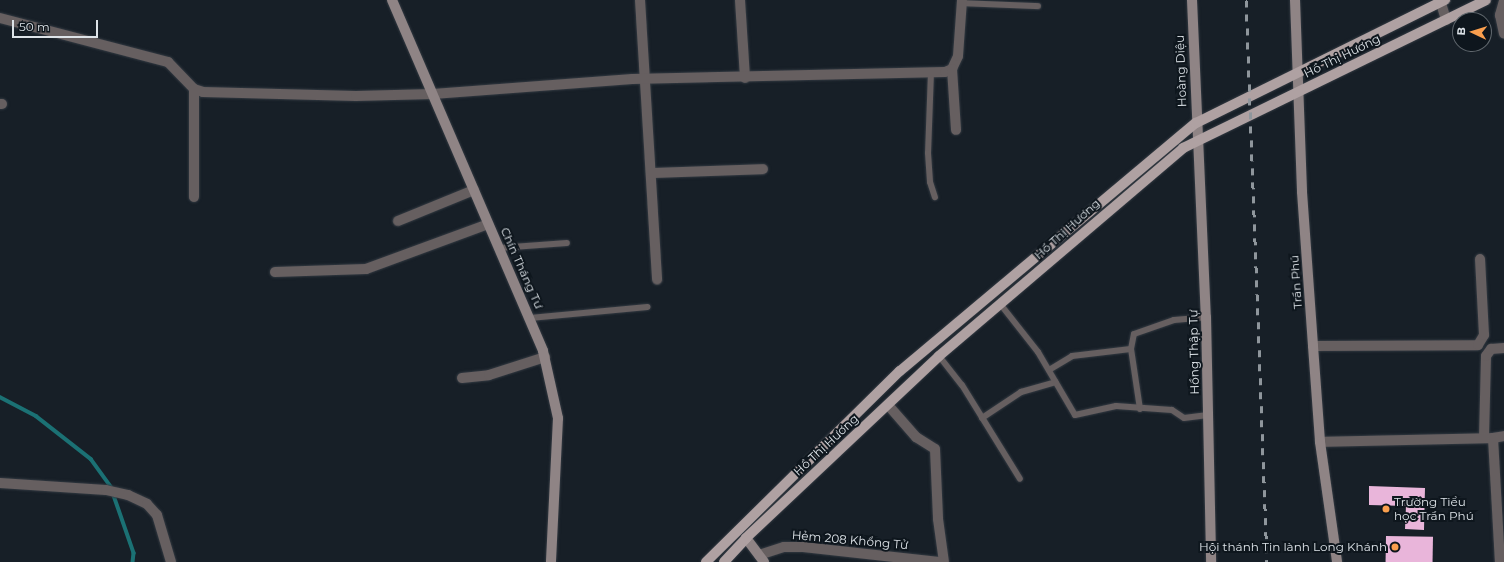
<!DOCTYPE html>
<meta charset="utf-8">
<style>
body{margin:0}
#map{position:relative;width:1504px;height:562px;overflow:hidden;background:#171f27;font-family:Montserrat,sans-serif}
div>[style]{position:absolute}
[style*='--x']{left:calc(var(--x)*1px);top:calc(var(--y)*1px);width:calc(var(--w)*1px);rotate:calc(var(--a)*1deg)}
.stream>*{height:3.5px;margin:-1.75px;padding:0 1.75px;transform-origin:1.75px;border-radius:1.75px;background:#1b7174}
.building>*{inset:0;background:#e9b5da;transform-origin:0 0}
.roads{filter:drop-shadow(0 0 1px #333a42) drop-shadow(0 0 1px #333a42)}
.lane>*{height:6px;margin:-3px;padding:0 3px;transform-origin:3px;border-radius:3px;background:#665f60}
.street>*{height:10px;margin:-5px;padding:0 5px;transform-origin:5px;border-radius:5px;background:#665f60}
.secondary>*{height:10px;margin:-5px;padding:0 5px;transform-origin:5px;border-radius:5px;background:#8f8485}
.primary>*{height:10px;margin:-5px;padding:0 5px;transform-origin:5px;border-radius:5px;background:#afa1a2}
.rail>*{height:3px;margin-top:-1.5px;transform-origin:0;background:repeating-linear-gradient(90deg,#8f969c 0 7px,transparent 0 14px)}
.dots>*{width:11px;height:11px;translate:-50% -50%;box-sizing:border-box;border:2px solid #0e161d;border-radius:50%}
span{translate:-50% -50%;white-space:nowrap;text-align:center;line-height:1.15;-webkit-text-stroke:4px #0e161d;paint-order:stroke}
.street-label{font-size:12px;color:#dde3e8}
.poi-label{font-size:12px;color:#dde3e8}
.left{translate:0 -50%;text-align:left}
.right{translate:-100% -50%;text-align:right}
.north{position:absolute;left:1452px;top:12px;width:40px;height:40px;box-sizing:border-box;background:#0e161d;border:1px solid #61686e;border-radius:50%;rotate:274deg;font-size:11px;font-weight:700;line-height:16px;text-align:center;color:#dde3e8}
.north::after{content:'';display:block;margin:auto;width:14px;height:18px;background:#fa9f4e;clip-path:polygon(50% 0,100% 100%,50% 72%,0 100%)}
.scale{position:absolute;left:12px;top:20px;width:86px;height:18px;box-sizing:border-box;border:2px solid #dde3e8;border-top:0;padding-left:5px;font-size:12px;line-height:14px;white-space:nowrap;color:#dde3e8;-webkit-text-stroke:3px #0e161d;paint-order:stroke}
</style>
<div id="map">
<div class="stream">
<i style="--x:0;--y:397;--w:41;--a:27.8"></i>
<i style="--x:36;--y:416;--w:70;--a:38"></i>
<i style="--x:91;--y:459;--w:34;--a:54"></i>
<i style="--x:111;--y:487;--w:70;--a:70.8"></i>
<i style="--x:134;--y:553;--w:9;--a:96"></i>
</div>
<div class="building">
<i style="clip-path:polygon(1369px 486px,1425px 488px,1424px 530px,1405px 529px,1406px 506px,1369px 505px)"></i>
<i style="left:1386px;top:536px;width:47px;height:26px;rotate:1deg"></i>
</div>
<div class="roads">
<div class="lane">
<i style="--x:962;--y:3;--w:76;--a:2.3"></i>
<i style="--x:931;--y:72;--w:81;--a:92.1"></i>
<i style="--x:928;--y:153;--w:29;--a:86"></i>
<i style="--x:930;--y:182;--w:16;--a:72"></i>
<i style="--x:499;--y:248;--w:68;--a:-4.2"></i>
<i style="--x:1001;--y:305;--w:60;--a:51.8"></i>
<i style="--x:1038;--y:352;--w:73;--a:59.6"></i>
<i style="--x:1075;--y:415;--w:42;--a:-12.4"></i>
<i style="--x:1116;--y:406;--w:56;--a:4.1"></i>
<i style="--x:1172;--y:410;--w:14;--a:34"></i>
<i style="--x:1184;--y:418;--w:24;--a:-7"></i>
<i style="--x:530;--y:318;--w:118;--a:-5.4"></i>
<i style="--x:939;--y:356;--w:37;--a:52"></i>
<i style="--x:962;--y:385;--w:110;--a:58.3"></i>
<i style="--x:1049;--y:370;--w:27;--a:-31"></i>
<i style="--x:1072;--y:356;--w:59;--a:-6.8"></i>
<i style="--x:1140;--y:409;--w:61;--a:-98.5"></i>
<i style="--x:1131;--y:349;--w:15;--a:-79"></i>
<i style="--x:1134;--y:334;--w:42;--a:-19.3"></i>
<i style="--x:1174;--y:320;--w:32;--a:-5"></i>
<i style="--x:982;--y:418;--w:47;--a:-33.7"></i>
<i style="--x:1021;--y:392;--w:36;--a:-16"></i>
</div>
<div class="street">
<i style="--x:640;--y:0;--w:280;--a:86.5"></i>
<i style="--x:740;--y:0;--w:78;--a:86.3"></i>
<i style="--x:1440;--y:0;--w:21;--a:73"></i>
<i style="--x:1504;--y:1;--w:15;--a:106"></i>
<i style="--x:1500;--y:15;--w:19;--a:78"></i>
<i style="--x:0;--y:18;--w:174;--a:14.7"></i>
<i style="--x:168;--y:62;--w:37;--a:46"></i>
<i style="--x:194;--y:89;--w:9;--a:18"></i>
<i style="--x:203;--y:92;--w:153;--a:1.5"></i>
<i style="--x:356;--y:96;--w:77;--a:-1.5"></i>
<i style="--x:433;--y:94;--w:200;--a:-4.3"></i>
<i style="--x:632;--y:79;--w:313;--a:-1.3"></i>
<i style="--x:945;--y:72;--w:8;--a:-23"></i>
<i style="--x:952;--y:69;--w:14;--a:-65"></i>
<i style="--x:958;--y:56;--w:56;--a:-85.9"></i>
<i style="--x:952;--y:69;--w:61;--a:86.2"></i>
<i style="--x:0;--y:104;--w:2;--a:0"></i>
<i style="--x:651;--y:173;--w:112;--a:-2"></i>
<i style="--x:194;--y:197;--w:108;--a:-90"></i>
<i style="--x:398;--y:221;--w:82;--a:-22.2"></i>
<i style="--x:275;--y:272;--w:91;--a:-1.9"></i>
<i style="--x:366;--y:269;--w:130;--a:-20.2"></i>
<i style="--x:1313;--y:346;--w:165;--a:-0.3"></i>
<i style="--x:1478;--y:345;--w:12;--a:-59"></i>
<i style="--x:1484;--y:335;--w:76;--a:-93"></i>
<i style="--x:462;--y:378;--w:27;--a:-6"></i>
<i style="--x:489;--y:375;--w:59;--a:-17.8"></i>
<i style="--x:888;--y:405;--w:43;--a:48.8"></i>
<i style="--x:916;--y:437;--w:22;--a:32"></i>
<i style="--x:935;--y:449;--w:70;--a:87.5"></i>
<i style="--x:938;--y:519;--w:43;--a:82.1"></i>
<i style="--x:1484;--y:438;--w:82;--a:-88.6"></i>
<i style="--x:1486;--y:356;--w:9;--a:-54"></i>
<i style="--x:1491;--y:349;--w:13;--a:-4"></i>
<i style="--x:1493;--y:438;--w:11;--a:-10"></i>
<i style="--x:1320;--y:442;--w:173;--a:-1.3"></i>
<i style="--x:1493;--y:438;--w:124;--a:86.8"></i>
<i style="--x:0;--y:483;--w:106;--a:3.8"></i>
<i style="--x:106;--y:490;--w:23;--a:13"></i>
<i style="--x:128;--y:495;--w:21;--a:25"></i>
<i style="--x:147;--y:504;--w:15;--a:48"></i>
<i style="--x:157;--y:515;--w:49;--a:73.4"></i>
<i style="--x:759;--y:555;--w:26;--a:-18"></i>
<i style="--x:784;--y:547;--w:19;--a:0"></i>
<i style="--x:803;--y:547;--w:137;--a:6.3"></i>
</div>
<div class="secondary">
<i style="--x:392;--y:0;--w:382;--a:66.7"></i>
<i style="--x:543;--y:351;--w:69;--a:77.4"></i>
<i style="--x:558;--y:418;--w:144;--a:92.8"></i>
<i style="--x:1192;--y:0;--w:317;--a:87.5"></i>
<i style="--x:1206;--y:317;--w:245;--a:88.8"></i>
<i style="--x:1295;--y:0;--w:192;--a:87.9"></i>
<i style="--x:1302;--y:192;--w:154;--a:85.9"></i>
<i style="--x:1313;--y:346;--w:96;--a:85.8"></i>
<i style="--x:1320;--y:442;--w:121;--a:81.9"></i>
<i style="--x:746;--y:538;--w:30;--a:53"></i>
</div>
<div class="primary">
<i style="--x:706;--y:562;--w:272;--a:-44.6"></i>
<i style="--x:900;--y:371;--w:386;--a:-40"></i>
<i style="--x:1196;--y:123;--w:278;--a:-26.3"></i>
<i style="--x:724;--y:562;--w:33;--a:-47"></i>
<i style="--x:746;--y:538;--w:265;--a:-43.3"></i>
<i style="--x:939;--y:356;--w:321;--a:-40.4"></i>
<i style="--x:1183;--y:148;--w:337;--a:-26"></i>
</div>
</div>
<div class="rail">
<i style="--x:1246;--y:0;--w:562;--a:87.86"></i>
</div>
<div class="dots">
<i style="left:1386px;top:509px;background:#fa9f4e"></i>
<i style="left:1395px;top:547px;background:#fa9f4e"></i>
</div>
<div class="street-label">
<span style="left:1342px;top:56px;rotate:-26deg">Hồ Thị Hương</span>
<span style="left:1181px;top:71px;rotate:-92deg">Hoàng Diệu</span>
<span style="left:1067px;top:229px;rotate:-42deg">Hồ Thị Hương</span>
<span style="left:522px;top:268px;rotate:66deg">Chín Tháng Tư</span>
<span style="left:1296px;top:282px;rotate:-94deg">Trần Phú</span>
<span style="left:1194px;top:352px;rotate:-91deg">Hồng Thập Tự</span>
<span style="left:826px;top:445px;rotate:-43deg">Hồ Thị Hương</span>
<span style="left:850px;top:540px;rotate:5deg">Hẻm 208 Khổng Tử</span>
</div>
<div class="poi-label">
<span class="left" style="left:1394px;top:509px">Trường Tiểu<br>học Trần Phú</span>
<span class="right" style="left:1387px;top:547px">Hội thánh Tin lành Long Khánh</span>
</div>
<div class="north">B</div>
<div class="scale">50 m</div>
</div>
